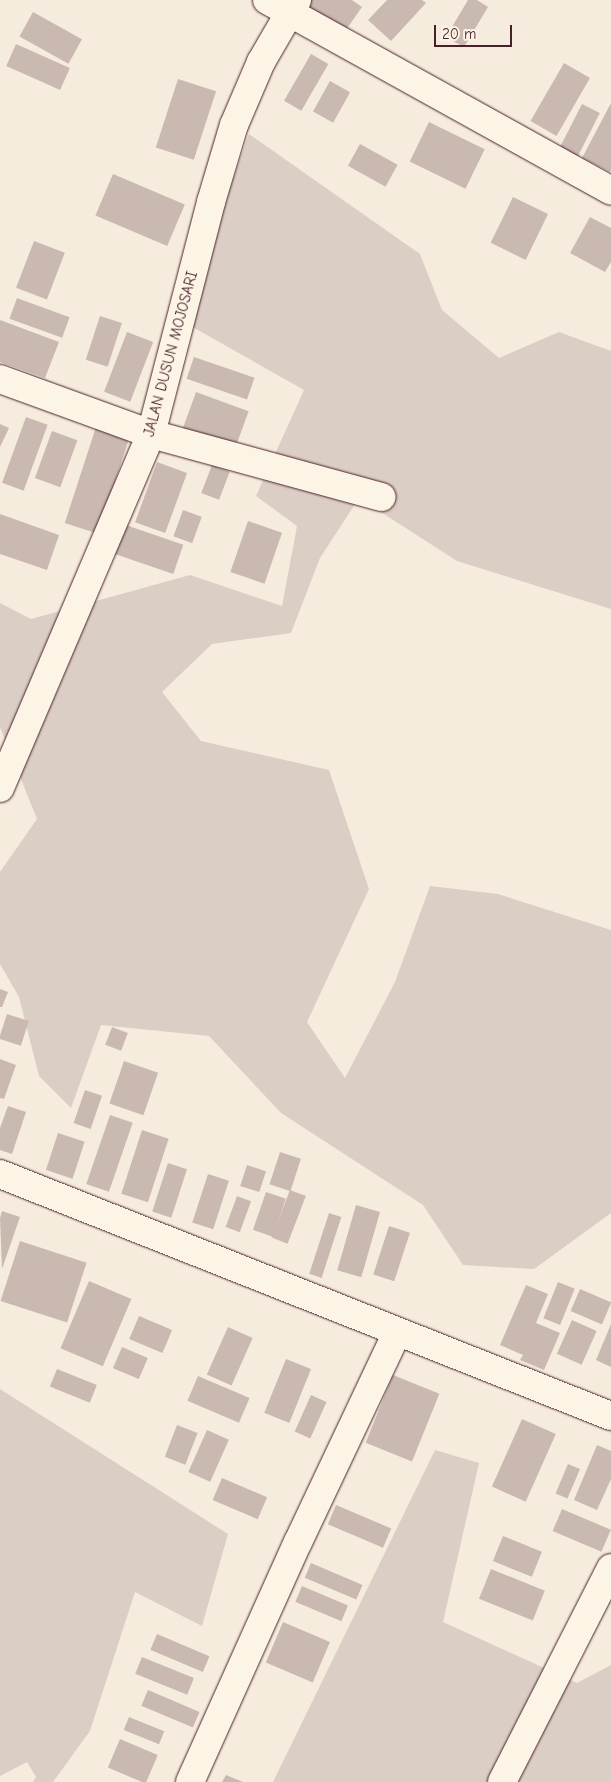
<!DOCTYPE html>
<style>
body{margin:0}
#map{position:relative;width:611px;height:1782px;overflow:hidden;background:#f5ecde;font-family:"Comic Neue",sans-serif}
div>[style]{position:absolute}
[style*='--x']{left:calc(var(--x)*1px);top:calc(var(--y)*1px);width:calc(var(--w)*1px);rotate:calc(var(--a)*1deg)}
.green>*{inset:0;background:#dbcec4}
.building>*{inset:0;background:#cab9b1;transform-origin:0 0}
.roads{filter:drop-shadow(0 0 1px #4a1f2b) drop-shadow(0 0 1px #4a1f2b)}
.street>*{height:28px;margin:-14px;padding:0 14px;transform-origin:14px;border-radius:14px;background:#fcf5e5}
span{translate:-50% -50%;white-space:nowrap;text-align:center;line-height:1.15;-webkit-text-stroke:4px #fcf5e5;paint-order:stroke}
.street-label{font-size:15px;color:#4a1f2b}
.scale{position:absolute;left:434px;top:25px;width:78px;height:22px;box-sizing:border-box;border:2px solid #4a1f2b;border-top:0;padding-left:6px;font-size:15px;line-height:18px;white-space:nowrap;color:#4a1f2b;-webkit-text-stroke:4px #fcf5e5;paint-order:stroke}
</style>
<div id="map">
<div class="green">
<i style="clip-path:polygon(249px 134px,420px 254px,442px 310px,499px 358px,559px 332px,611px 351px,611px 609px,457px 561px,359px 498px,320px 558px,291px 633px,212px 644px,162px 692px,201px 741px,329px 770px,369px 889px,307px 1022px,345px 1078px,395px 982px,430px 886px,498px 894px,611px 930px,611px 1213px,534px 1269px,463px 1265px,423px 1205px,281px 1113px,209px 1036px,101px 1025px,71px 1108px,39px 1076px,19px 997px,0 964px,0 872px,37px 819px,0 727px,0 603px,31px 619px,190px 575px,282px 606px,297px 526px,256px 496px,304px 390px,182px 321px)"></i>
<i style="clip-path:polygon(0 1389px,228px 1534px,202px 1626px,135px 1592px,90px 1731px,53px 1782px,33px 1782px,36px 1777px,27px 1762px,0 1776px)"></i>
<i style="clip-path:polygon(435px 1450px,479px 1463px,443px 1622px,577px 1683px,611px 1665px,611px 1782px,273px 1782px)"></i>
</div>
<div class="building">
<i style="clip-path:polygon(310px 0,352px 0,362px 7px,341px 37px,303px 11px)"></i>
<i style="clip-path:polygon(387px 0,422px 0,426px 3px,391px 41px,368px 20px)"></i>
<i style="clip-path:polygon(468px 0,477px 0,488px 7px,464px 47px,446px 37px)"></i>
<i style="left:33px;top:12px;width:56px;height:28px;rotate:29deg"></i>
<i style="left:16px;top:44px;width:59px;height:24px;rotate:24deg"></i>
<i style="left:311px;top:54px;width:20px;height:54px;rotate:30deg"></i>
<i style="left:564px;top:63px;width:30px;height:67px;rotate:30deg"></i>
<i style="left:178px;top:79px;width:40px;height:72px;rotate:18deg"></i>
<i style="left:330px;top:81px;width:23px;height:35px;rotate:29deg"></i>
<i style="clip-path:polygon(611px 103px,611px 170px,610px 172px,582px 158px)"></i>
<i style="left:582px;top:104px;width:20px;height:50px;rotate:27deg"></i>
<i style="left:429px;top:122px;width:62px;height:44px;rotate:26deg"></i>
<i style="left:360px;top:144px;width:43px;height:25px;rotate:29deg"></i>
<i style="left:113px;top:174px;width:78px;height:45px;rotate:23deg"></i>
<i style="left:513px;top:197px;width:39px;height:51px;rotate:26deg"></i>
<i style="clip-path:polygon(590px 217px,611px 228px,611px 262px,605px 272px,570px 253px)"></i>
<i style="left:34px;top:241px;width:33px;height:50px;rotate:21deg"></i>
<i style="left:17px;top:298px;width:56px;height:22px;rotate:20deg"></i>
<i style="left:100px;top:316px;width:23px;height:46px;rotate:18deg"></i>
<i style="clip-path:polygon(0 320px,59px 342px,45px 378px,0 362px)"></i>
<i style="left:127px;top:332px;width:28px;height:64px;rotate:21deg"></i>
<i style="left:194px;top:357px;width:64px;height:23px;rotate:19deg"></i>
<i style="left:196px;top:392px;width:56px;height:39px;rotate:20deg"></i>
<i style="left:26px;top:417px;width:23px;height:70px;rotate:20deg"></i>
<i style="clip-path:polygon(0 424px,9px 428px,0 447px)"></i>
<i style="left:96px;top:427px;width:35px;height:101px;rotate:18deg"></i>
<i style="left:52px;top:431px;width:27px;height:50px;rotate:20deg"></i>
<i style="left:157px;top:462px;width:32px;height:64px;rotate:20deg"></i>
<i style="left:212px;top:465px;width:19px;height:30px;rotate:21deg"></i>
<i style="left:183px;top:510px;width:20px;height:28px;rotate:20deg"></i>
<i style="clip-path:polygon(0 514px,59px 535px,47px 570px,0 554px)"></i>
<i style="left:248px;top:521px;width:36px;height:54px;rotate:19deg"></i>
<i style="left:120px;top:523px;width:67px;height:31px;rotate:19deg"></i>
<i style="clip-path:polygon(0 989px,8px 992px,2px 1007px,0 1007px)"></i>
<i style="left:7px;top:1014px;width:23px;height:26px;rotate:18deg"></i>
<i style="left:112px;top:1027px;width:17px;height:19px;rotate:21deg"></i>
<i style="clip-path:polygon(0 1059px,16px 1065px,4px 1099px,0 1098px)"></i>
<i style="left:124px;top:1061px;width:36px;height:45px;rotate:19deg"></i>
<i style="left:85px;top:1090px;width:18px;height:35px;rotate:19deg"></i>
<i style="clip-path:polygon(8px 1106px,26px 1112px,12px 1154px,0 1150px,0 1128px)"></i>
<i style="left:110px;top:1115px;width:24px;height:73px;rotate:19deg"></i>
<i style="left:142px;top:1130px;width:28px;height:67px;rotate:18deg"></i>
<i style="left:58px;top:1133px;width:28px;height:39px;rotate:18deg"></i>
<i style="left:280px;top:1152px;width:22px;height:34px;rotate:18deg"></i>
<i style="left:168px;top:1163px;width:20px;height:51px;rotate:18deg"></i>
<i style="left:247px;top:1165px;width:20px;height:22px;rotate:18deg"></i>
<i style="left:208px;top:1174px;width:22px;height:51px;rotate:18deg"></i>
<i style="left:290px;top:1190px;width:17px;height:51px;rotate:21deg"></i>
<i style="left:266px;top:1192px;width:21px;height:40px;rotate:19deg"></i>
<i style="left:237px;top:1196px;width:15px;height:33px;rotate:20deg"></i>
<i style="left:356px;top:1205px;width:25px;height:68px;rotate:16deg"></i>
<i style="clip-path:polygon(2px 1211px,20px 1217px,2px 1269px,0 1218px)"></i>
<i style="left:329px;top:1213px;width:13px;height:64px;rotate:18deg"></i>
<i style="left:389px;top:1226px;width:22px;height:51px;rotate:18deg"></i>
<i style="left:20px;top:1241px;width:70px;height:63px;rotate:18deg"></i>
<i style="left:89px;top:1281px;width:46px;height:73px;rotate:23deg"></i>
<i style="left:558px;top:1282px;width:18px;height:39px;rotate:22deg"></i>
<i style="clip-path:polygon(526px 1285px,548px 1294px,536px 1323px,560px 1333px,544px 1370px,520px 1360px,523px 1355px,500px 1345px)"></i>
<i style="left:580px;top:1289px;width:34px;height:24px;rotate:23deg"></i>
<i style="left:139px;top:1316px;width:36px;height:25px;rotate:23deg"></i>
<i style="left:572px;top:1320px;width:27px;height:37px;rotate:24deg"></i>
<i style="clip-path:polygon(611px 1324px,611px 1367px,596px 1360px)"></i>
<i style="left:228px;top:1327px;width:27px;height:52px;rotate:24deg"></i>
<i style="left:122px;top:1347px;width:28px;height:23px;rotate:23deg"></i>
<i style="left:286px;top:1359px;width:27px;height:58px;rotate:22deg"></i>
<i style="left:57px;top:1369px;width:43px;height:19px;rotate:22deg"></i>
<i style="left:393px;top:1375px;width:50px;height:73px;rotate:22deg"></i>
<i style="left:198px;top:1376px;width:56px;height:27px;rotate:23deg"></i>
<i style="left:311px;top:1395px;width:17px;height:40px;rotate:24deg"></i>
<i style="left:522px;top:1419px;width:37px;height:74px;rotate:24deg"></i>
<i style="left:177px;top:1425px;width:22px;height:34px;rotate:21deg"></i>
<i style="left:207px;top:1430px;width:24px;height:46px;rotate:24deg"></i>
<i style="clip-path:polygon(597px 1445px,611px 1451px,611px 1479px,597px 1510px,574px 1500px)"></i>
<i style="left:568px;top:1464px;width:13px;height:32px;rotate:23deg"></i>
<i style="left:222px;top:1478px;width:49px;height:24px;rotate:23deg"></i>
<i style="left:336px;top:1505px;width:60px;height:21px;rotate:23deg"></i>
<i style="left:562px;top:1509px;width:53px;height:24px;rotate:23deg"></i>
<i style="left:503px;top:1536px;width:42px;height:27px;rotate:22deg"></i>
<i style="left:311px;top:1563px;width:56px;height:16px;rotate:23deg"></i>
<i style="left:491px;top:1569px;width:58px;height:32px;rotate:22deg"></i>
<i style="left:302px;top:1586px;width:50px;height:17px;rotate:23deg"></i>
<i style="left:283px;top:1622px;width:51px;height:44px;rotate:23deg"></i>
<i style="left:157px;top:1634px;width:57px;height:17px;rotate:23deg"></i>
<i style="left:142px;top:1657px;width:56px;height:18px;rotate:22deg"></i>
<i style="left:148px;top:1690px;width:56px;height:17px;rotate:23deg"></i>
<i style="left:129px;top:1717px;width:38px;height:14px;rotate:22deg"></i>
<i style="left:120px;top:1739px;width:41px;height:31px;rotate:23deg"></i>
<i style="clip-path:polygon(226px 1775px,243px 1782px,222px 1782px)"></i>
</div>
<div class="roads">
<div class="street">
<i style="--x:267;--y:0;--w:393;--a:29"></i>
<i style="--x:0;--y:379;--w:161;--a:20"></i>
<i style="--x:151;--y:434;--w:239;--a:15.3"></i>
<i style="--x:0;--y:788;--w:385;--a:-66.9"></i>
<i style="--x:151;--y:434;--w:240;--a:-75.5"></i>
<i style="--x:211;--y:202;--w:80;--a:-73.4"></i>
<i style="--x:234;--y:125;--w:69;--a:-66.8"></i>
<i style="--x:261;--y:62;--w:72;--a:-59.9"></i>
<i style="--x:0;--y:1174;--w:657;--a:21.61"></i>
<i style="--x:190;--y:1782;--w:263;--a:-65.8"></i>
<i style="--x:298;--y:1542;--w:231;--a:-64.7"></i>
<i style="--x:502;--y:1782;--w:240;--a:-63"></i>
</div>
</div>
<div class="street-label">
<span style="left:171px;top:354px;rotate:-75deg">JALAN DUSUN MOJOSARI</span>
</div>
<div class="scale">20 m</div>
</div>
